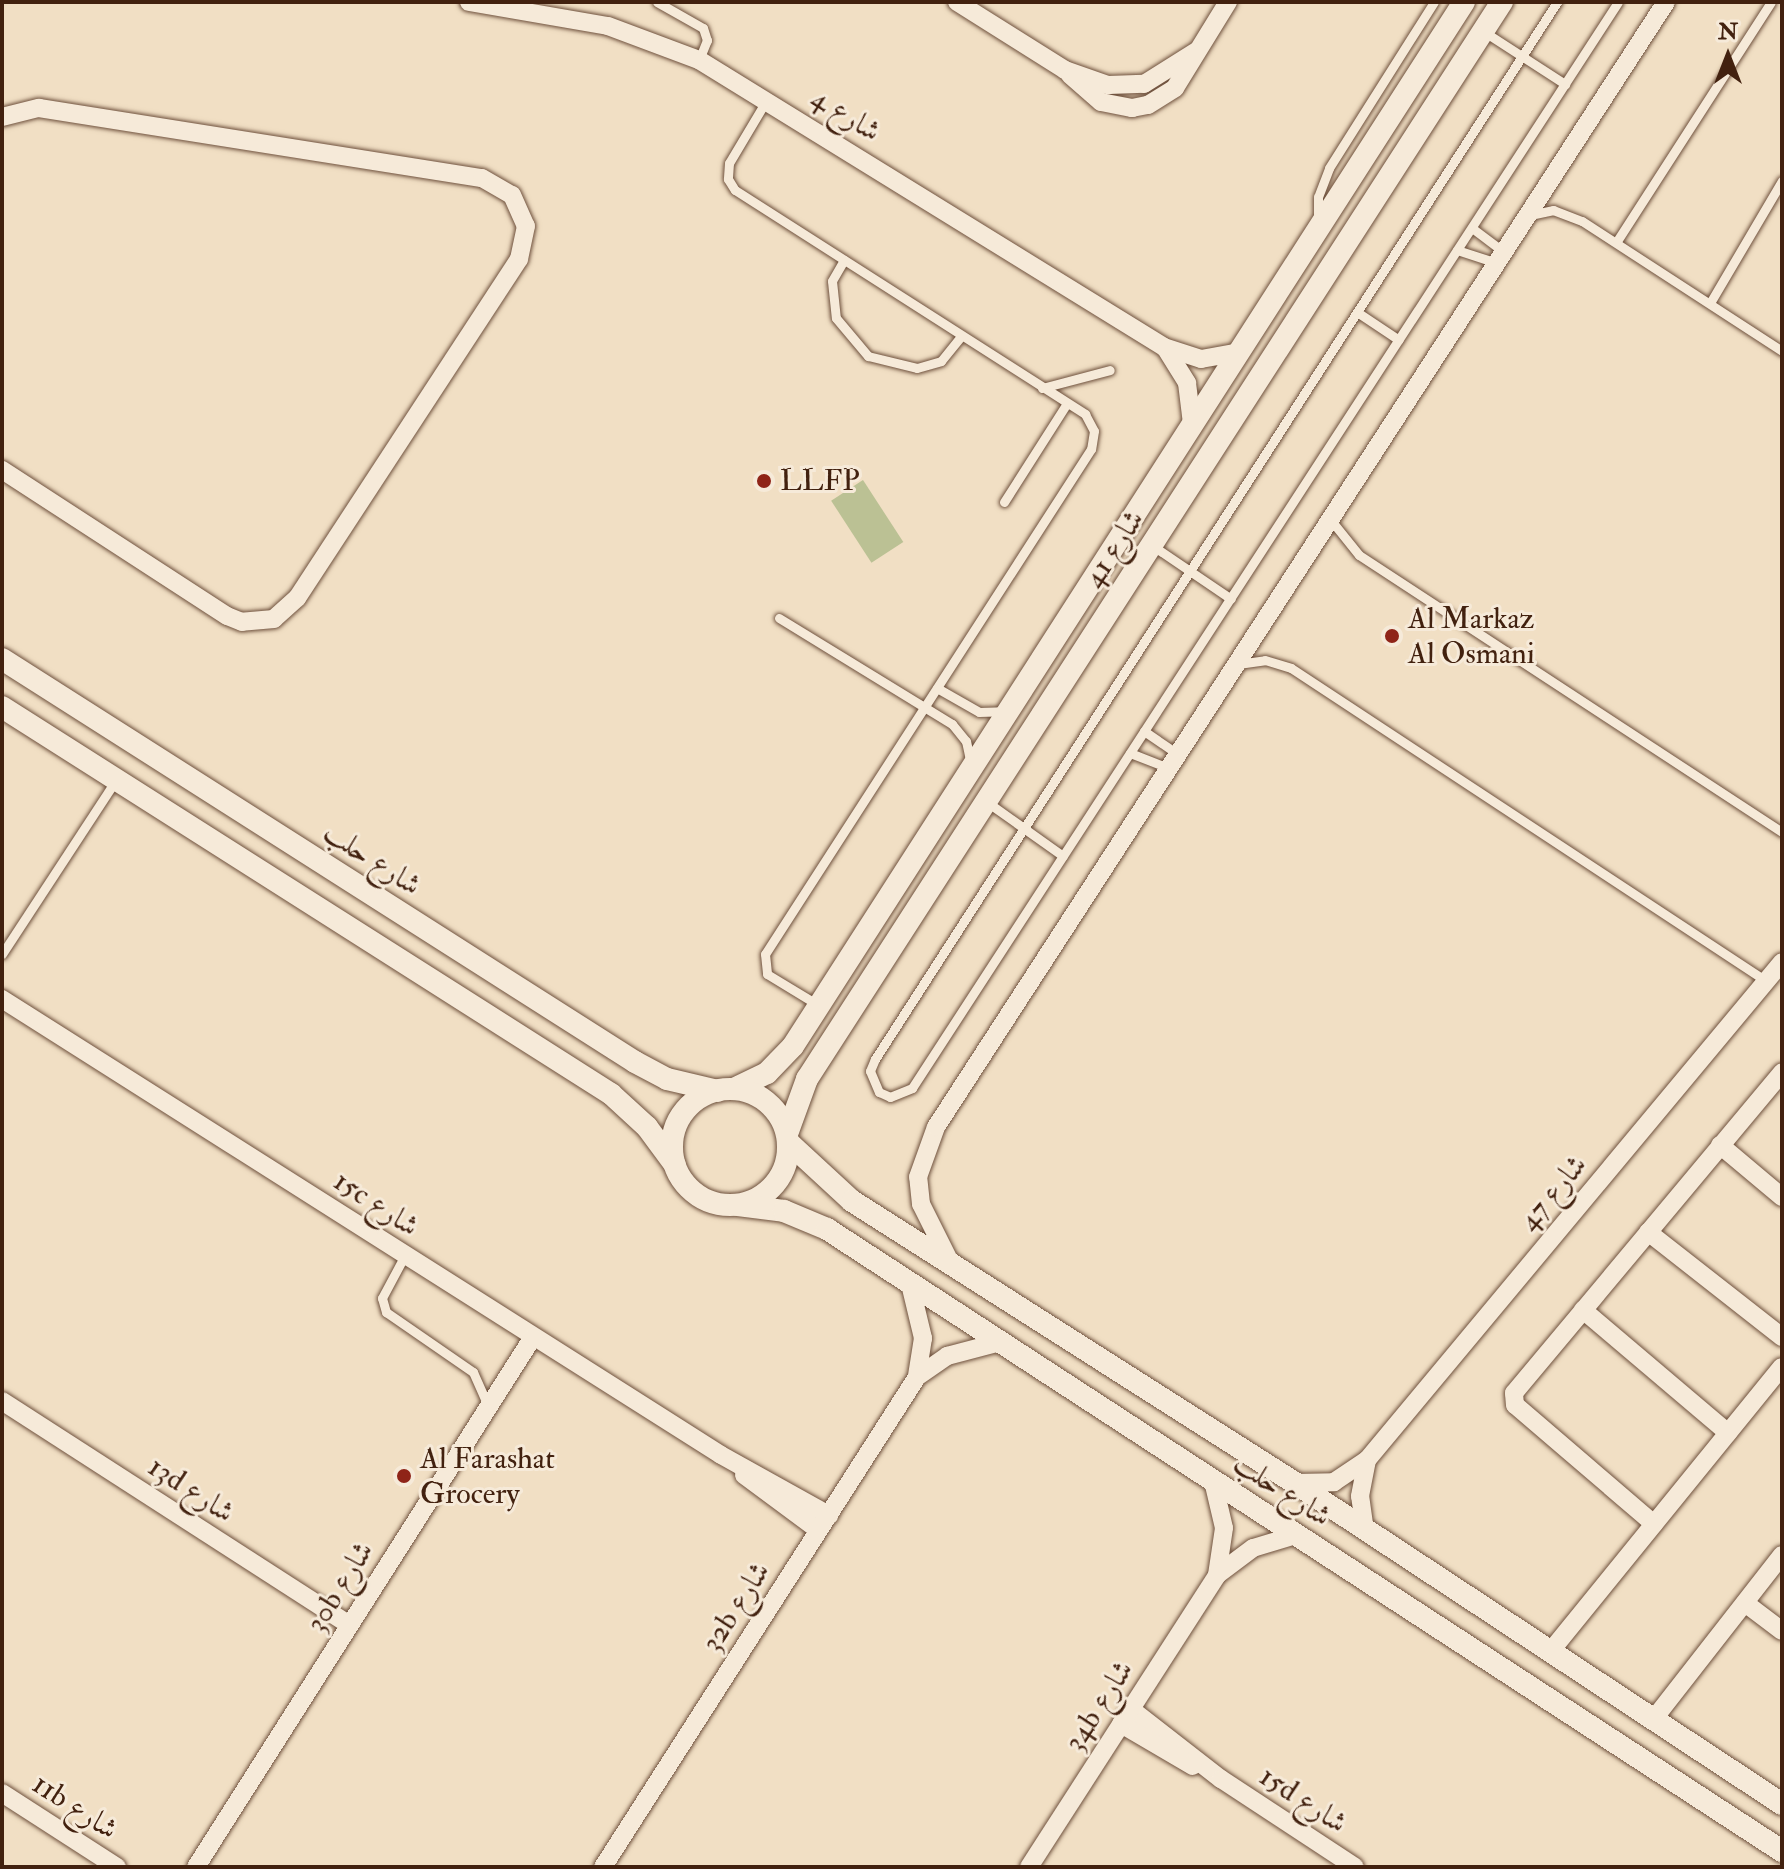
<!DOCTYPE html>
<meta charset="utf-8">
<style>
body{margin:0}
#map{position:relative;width:1784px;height:1869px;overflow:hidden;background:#f1dfc4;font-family:"IM FELL Double Pica",Amiri,serif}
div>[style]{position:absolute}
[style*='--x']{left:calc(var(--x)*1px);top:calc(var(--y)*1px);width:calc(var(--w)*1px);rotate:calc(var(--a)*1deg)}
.green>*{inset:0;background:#bbc194;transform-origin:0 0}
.roads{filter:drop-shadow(0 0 2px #6e503c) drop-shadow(0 0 2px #6e503c)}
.service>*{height:9px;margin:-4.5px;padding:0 4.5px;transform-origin:4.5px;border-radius:4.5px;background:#f6ead9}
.minor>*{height:18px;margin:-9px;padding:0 9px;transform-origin:9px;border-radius:9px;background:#f6ead9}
.tertiary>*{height:22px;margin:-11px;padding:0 11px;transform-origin:11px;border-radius:11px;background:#f6ead9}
.tertiary>.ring{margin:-11px;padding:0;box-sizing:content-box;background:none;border:22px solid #f6ead9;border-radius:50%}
.dots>*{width:22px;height:22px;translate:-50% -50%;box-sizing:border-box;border:4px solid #f6ead9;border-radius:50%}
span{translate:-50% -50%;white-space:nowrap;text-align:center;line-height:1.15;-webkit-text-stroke:6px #f6ead9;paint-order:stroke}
.street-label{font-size:30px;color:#42210f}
.poi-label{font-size:30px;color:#42210f}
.left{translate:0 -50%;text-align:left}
.frame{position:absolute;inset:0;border:4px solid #42210f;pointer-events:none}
.north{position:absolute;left:1688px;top:16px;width:80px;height:80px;-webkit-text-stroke:6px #f6ead9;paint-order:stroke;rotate:0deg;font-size:22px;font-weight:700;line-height:32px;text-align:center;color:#42210f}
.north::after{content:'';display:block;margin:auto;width:28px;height:36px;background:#42210f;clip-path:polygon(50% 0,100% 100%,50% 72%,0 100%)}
</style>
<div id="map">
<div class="green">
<i style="left:863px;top:480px;width:74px;height:38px;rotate:57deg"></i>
</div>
<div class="roads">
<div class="service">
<i style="--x:657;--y:2;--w:53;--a:29.5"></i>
<i style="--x:703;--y:28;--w:13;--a:72"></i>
<i style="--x:707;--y:40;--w:22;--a:112"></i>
<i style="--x:1557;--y:2;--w:1258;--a:122.83"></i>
<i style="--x:875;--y:1059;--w:13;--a:113"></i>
<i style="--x:870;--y:1071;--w:23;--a:67"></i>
<i style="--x:879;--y:1092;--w:12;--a:24"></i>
<i style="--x:890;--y:1097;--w:24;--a:-22"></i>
<i style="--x:912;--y:1088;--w:1295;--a:-56.97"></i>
<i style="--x:1483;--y:31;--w:98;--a:32.9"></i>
<i style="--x:766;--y:101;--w:72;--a:120.8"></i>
<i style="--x:729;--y:163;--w:16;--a:94"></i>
<i style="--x:728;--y:179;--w:13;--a:58"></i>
<i style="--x:735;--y:190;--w:416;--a:32.6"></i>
<i style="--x:1085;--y:414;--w:19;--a:62"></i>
<i style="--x:1094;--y:431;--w:18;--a:99"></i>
<i style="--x:1091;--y:449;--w:601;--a:122.84"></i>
<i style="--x:765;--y:954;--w:20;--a:84"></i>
<i style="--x:767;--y:974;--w:60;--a:31.3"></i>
<i style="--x:1530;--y:215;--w:24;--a:-12"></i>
<i style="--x:1553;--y:210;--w:31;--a:21"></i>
<i style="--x:1582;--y:221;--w:239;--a:33"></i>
<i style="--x:1318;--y:222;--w:25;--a:-90"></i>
<i style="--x:1318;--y:197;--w:31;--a:-69"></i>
<i style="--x:1329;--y:168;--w:196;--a:-57.7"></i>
<i style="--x:1472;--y:228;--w:38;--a:37"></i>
<i style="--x:1617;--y:241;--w:284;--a:-57.2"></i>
<i style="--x:1457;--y:250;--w:40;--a:18"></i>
<i style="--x:844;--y:260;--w:24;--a:120"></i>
<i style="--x:832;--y:281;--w:37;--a:84"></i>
<i style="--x:836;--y:318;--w:50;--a:49.9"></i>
<i style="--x:868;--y:356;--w:50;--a:13.8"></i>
<i style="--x:917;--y:368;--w:25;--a:-16"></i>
<i style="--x:941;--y:361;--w:32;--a:-51"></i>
<i style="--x:1710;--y:303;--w:142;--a:-59.5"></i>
<i style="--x:1357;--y:312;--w:50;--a:33.7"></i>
<i style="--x:1042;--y:388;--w:70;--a:-14.8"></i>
<i style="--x:1004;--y:502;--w:117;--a:-57.5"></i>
<i style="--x:1330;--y:519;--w:46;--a:51.1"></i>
<i style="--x:1359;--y:555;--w:506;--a:33.22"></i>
<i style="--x:1153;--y:546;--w:94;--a:34.2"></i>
<i style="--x:779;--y:618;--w:203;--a:31.5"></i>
<i style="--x:952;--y:724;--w:22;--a:51"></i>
<i style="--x:966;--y:741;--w:19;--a:78"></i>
<i style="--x:1238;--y:664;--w:27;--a:-8"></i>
<i style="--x:1265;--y:660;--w:27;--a:17"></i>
<i style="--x:1291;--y:668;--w:569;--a:33.38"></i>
<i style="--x:937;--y:688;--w:48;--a:29.7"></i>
<i style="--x:979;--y:712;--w:24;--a:-2"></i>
<i style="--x:1144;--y:731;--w:42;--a:34.4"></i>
<i style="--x:1130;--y:753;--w:44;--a:21.3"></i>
<i style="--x:987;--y:802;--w:93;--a:35.4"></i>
<i style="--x:2;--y:954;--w:208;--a:-56.8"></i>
<i style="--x:405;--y:1255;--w:49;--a:118.1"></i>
<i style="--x:382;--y:1298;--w:15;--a:74"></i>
<i style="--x:386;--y:1312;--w:106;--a:34.6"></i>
<i style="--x:473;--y:1372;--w:34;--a:66"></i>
</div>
<div class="minor">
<i style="--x:469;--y:2;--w:141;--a:9.8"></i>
<i style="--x:608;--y:26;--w:97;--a:20.5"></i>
<i style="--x:699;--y:60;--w:546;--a:31.68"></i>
<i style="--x:1164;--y:347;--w:39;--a:18"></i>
<i style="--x:1201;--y:359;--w:39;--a:-10"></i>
<i style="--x:957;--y:2;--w:128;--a:32.2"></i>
<i style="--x:1065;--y:70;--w:46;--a:19.2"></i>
<i style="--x:1108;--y:85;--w:36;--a:-2"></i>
<i style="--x:1144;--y:84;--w:60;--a:-32.1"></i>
<i style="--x:1070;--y:75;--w:41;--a:41.1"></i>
<i style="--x:1101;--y:102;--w:32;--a:11"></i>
<i style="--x:1132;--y:108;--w:16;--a:-11"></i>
<i style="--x:1148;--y:105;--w:32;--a:-32"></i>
<i style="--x:1175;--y:88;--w:101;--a:-58.4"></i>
<i style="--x:2;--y:117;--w:38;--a:-14"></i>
<i style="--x:39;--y:108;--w:448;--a:9"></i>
<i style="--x:482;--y:178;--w:34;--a:30"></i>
<i style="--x:512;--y:195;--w:34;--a:66"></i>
<i style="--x:526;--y:226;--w:34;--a:102"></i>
<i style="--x:519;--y:259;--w:405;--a:123.2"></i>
<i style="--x:297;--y:598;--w:31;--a:138"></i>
<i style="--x:274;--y:619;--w:32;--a:175"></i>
<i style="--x:242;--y:622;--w:16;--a:-158"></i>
<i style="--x:227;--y:616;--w:268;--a:-147"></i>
<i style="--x:1166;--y:349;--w:40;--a:58"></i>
<i style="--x:1187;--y:383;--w:41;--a:83"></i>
<i style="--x:2;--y:999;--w:851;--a:32.38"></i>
<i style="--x:721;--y:1455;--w:124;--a:29.1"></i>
<i style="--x:1720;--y:1145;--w:81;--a:40"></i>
<i style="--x:1648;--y:1232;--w:170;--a:38.1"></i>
<i style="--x:951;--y:1264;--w:67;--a:-116.6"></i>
<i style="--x:921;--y:1204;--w:27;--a:-96"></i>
<i style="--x:918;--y:1177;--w:53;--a:-70.2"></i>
<i style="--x:936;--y:1127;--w:1341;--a:-57.02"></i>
<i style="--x:910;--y:1284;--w:56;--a:76.5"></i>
<i style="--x:923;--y:1338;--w:39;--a:99"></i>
<i style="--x:1583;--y:1310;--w:190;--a:40.3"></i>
<i style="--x:2;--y:1401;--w:413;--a:32.8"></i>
<i style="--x:744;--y:1475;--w:92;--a:36.6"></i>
<i style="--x:1213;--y:1481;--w:48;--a:76.8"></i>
<i style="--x:1224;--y:1528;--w:48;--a:98.5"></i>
<i style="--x:1295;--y:1483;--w:39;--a:-1"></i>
<i style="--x:1334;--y:1482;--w:40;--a:-34"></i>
<i style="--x:1367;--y:1460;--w:648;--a:-50.19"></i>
<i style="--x:1654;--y:1524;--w:183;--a:-139.4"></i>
<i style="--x:1515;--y:1405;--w:12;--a:-95"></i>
<i style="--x:1514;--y:1393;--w:418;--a:-50.1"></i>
<i style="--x:1365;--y:1531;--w:35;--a:-98"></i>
<i style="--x:1360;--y:1496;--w:37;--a:-79"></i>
<i style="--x:1745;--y:1603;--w:46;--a:37.1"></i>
<i style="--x:1550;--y:1652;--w:367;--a:-50.9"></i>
<i style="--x:1131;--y:1709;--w:114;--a:37.9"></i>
<i style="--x:1221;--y:1779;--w:160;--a:33.3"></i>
<i style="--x:1653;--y:1720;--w:209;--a:-52"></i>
<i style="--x:1121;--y:1724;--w:83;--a:30.3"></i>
<i style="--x:2;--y:1793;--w:137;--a:32.8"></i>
<i style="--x:196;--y:1867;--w:628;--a:-57.55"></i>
<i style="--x:603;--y:1867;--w:582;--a:-57.35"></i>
<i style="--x:917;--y:1377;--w:37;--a:-35"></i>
<i style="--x:947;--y:1356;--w:55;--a:-14.8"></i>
<i style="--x:1029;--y:1867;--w:347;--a:-57.2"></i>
<i style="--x:1217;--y:1575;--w:45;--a:-36.9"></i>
<i style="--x:1253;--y:1548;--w:45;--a:-16.8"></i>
</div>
<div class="tertiary">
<i style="--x:2;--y:659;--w:750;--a:32.48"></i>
<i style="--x:635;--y:1062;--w:36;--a:28"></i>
<i style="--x:667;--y:1079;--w:52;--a:13.2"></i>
<i style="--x:2;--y:707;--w:722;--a:32.43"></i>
<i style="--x:611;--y:1094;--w:49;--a:42.5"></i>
<i style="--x:647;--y:1127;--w:47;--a:53.6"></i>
<i style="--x:734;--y:1089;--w:37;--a:-26"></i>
<i style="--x:767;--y:1073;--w:37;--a:-46"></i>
<i style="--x:793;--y:1046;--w:1241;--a:-57.27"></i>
<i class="ring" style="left:672px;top:1089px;width:94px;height:94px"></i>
<i style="--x:787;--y:1134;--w:59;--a:-70"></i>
<i style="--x:807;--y:1079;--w:1282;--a:-57.17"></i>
<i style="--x:788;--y:1142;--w:87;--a:42.7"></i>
<i style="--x:852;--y:1201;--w:525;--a:32.48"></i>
<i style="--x:1295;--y:1483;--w:583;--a:33.39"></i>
<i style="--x:738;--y:1205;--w:46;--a:7.4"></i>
<i style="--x:784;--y:1211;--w:47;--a:22.7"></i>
<i style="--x:827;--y:1229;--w:1140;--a:33.08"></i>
</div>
</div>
<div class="dots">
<i style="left:764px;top:481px;background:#8f2418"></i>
<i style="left:1392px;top:636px;background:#8f2418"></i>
<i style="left:404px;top:1476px;background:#8f2418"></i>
</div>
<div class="street-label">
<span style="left:846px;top:115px;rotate:32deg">شارع 4</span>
<span style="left:1114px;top:549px;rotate:-57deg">شارع 41</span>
<span style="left:372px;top:859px;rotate:33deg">شارع حلب</span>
<span style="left:1553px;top:1193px;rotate:-50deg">شارع 47</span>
<span style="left:376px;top:1204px;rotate:33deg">15c شارع</span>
<span style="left:191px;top:1490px;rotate:33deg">13d شارع</span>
<span style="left:1282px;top:1490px;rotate:33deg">شارع حلب</span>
<span style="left:340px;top:1587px;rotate:-58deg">30b شارع</span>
<span style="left:736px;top:1607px;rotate:-57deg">32b شارع</span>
<span style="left:1099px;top:1706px;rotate:-57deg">34b شارع</span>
<span style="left:1303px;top:1800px;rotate:33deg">15d شارع</span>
<span style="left:75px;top:1807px;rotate:33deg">11b شارع</span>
</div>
<div class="poi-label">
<span class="left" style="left:780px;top:481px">LLFP</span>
<span class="left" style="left:1408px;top:636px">Al Markaz<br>Al Osmani</span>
<span class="left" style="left:420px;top:1476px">Al Farashat<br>Grocery</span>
</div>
<div class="frame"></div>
<div class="north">N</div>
</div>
